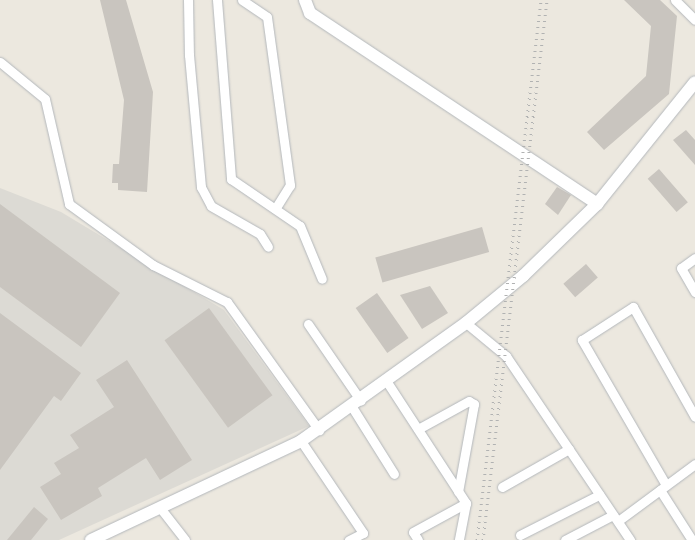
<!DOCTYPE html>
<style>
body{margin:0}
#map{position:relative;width:695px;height:540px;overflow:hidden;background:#ece8df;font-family:"Roboto Condensed",sans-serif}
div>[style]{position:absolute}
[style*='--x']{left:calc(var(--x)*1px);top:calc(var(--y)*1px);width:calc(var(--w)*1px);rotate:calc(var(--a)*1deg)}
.industrial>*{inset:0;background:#dcdad4}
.building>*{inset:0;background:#c9c5bf;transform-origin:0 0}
.roads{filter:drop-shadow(0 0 1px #b3b7bb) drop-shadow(0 0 1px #b3b7bb)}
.minor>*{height:9px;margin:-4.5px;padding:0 4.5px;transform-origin:4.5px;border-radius:4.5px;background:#fff}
.tertiary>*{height:12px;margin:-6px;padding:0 6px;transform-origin:6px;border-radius:6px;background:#fff}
.rail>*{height:3px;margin-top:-1.5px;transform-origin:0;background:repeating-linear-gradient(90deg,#b1b2b2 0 1px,transparent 0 6px)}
span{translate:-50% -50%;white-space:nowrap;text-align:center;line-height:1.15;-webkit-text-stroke:4px #fff;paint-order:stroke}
</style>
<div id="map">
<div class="industrial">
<i style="clip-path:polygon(0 188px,61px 212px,224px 310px,309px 426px,59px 540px,0 540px)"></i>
</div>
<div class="building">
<i style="clip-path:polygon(100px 0,126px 0,153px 92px,147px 192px,118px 190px,118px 183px,112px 183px,113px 164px,119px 164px,124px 100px)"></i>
<i style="clip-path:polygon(624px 0,660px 0,677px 16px,669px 94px,604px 150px,587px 132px,646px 76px,651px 26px)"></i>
<i style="clip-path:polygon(686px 130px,695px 140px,695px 165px,673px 140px)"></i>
<i style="left:659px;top:169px;width:44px;height:15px;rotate:49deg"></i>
<i style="clip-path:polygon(557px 187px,571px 195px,558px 215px,545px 204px)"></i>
<i style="clip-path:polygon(0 204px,120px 293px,81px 347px,0 287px)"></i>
<i style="left:482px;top:227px;width:26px;height:111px;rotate:74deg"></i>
<i style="left:586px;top:264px;width:18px;height:30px;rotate:49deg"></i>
<i style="clip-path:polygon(430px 286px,448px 313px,422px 329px,400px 295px)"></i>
<i style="left:377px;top:293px;width:55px;height:26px;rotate:55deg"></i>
<i style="left:209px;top:308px;width:108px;height:55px;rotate:54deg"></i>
<i style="clip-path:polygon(0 313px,81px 373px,61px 401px,54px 396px,0 470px)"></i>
<i style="clip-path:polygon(127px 360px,192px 460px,160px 480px,146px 458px,98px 488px,102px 496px,61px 520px,40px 487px,61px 474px,54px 463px,79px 448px,70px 435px,114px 407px,96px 380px)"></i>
<i style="clip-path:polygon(34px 507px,48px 519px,31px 540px,7px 540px)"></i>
</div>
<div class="roads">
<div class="minor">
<i style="--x:188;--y:0;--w:55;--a:89"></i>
<i style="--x:189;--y:55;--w:133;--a:84.8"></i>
<i style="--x:201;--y:187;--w:21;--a:62"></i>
<i style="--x:211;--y:206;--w:56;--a:29.7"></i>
<i style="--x:260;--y:234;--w:15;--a:58"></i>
<i style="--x:217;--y:0;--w:180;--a:85.5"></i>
<i style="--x:231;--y:179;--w:83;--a:34.3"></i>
<i style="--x:300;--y:226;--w:57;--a:67.5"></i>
<i style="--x:242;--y:0;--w:30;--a:34"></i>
<i style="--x:267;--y:17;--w:170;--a:82.2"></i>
<i style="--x:290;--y:185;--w:28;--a:122"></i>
<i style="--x:675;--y:0;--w:28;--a:45"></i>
<i style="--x:0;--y:62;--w:58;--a:39.4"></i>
<i style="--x:45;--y:99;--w:108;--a:77.1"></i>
<i style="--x:69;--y:204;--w:104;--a:36"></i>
<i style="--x:153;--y:265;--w:83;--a:26.6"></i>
<i style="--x:227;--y:302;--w:158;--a:54.3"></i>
<i style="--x:695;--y:258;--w:17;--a:144"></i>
<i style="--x:681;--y:268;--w:28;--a:60"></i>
<i style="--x:466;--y:323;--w:52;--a:39.5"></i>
<i style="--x:506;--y:356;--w:222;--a:56"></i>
<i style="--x:308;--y:324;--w:93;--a:55.5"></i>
<i style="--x:387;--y:382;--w:145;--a:56.9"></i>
<i style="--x:466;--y:503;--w:38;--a:101"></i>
<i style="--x:352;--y:407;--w:79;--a:57.9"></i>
<i style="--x:418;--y:429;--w:58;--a:-28.8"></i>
<i style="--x:469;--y:401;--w:6;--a:31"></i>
<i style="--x:474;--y:404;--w:89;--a:100.3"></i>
<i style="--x:301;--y:441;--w:111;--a:56"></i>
<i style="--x:363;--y:533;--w:16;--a:153"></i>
<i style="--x:666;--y:485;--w:168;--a:-120.1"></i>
<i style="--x:582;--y:340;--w:61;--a:-32.9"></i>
<i style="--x:633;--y:307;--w:126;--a:60.6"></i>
<i style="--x:502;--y:487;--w:77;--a:-29.6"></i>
<i style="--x:660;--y:490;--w:59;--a:57.4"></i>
<i style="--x:161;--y:509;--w:39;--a:52"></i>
<i style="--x:618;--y:521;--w:96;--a:-36.5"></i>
<i style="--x:520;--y:535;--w:89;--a:-26.9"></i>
<i style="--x:418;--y:540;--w:9;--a:-122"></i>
<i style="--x:413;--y:532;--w:60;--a:-28.7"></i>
<i style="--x:565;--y:540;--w:54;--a:-27.5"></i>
</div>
<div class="tertiary">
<i style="--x:305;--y:0;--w:14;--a:69"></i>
<i style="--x:310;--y:13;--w:345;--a:33.6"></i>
<i style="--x:91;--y:540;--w:232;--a:-25.2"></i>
<i style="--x:301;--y:441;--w:203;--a:-35.6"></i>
<i style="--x:466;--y:323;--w:74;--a:-39.5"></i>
<i style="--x:523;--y:276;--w:103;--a:-44.2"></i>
<i style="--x:597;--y:204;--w:156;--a:-51.2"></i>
</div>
</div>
<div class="rail">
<i style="--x:477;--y:540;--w:544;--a:-83.24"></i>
<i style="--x:483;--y:540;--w:544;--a:-83.24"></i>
</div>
</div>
